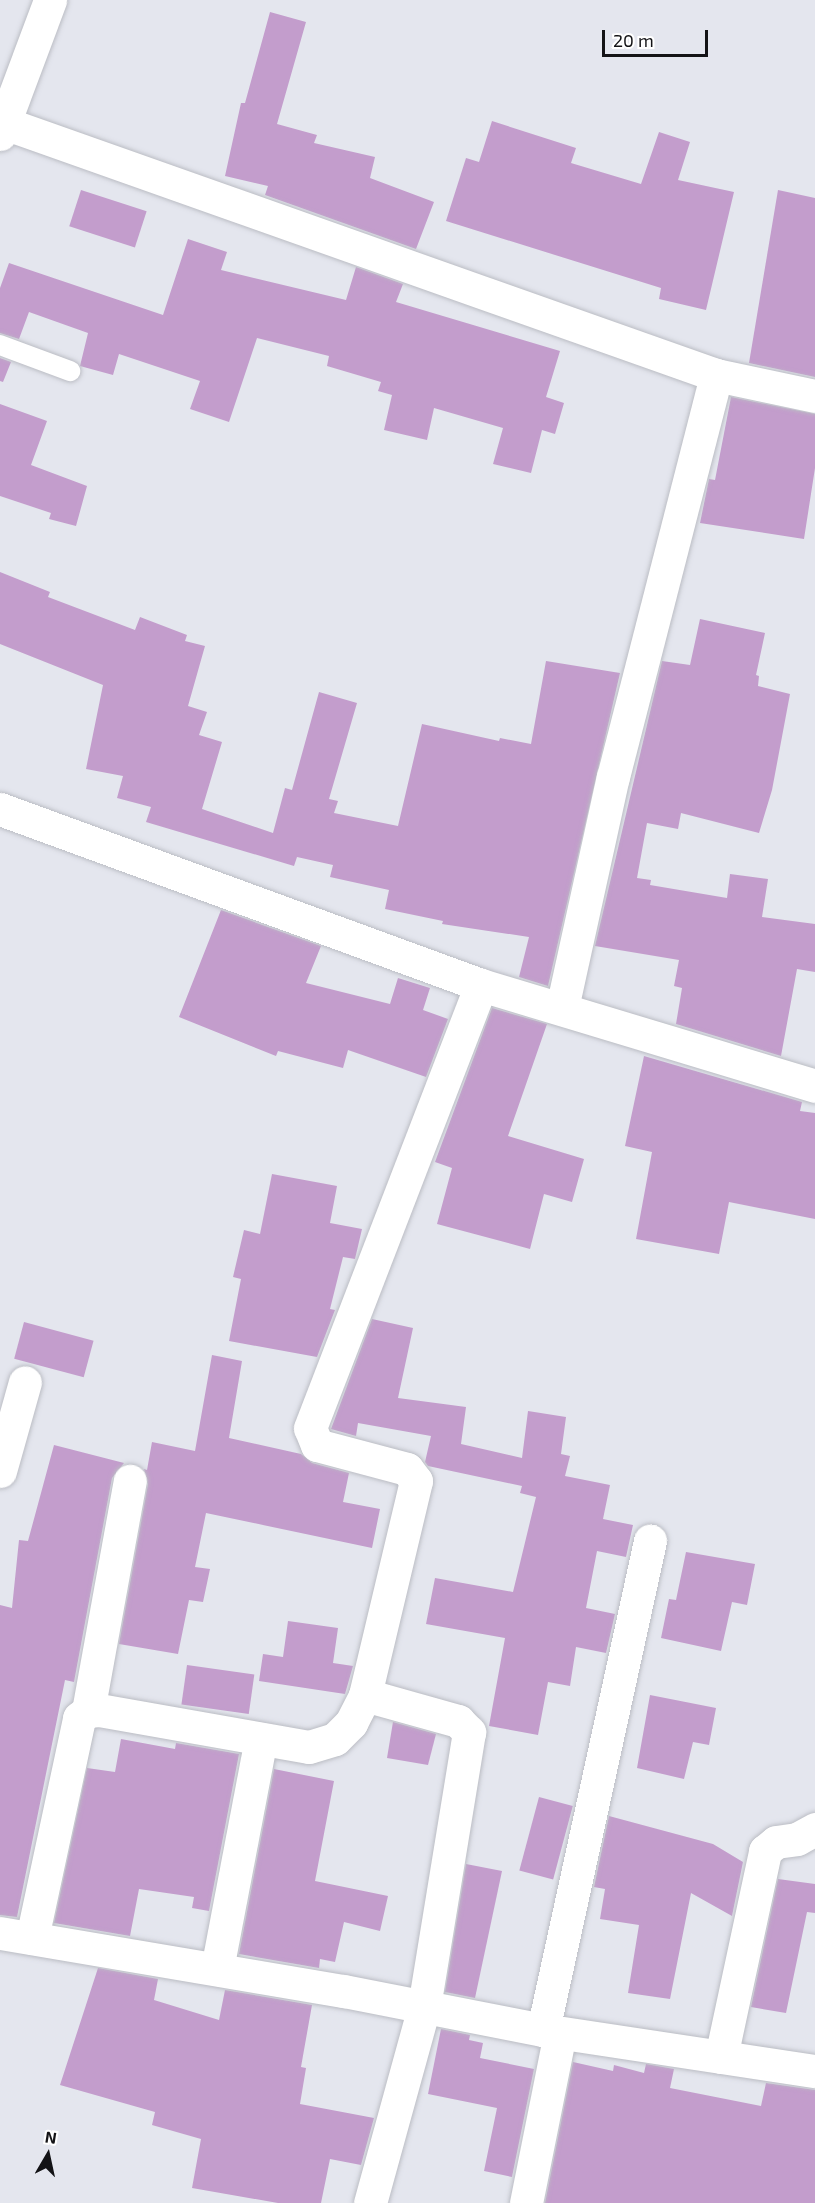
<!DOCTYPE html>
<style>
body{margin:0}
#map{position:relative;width:815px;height:2203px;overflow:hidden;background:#e4e6ee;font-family:"Exo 2",sans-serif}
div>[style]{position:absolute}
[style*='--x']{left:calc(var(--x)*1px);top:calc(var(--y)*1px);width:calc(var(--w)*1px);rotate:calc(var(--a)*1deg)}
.building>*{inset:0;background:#c39dcc;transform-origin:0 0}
.roads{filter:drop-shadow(0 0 2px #bbbdc4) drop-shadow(0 0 2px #bbbdc4)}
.service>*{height:20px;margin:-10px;padding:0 10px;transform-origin:10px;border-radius:10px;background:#fff}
.minor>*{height:33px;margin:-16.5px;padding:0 16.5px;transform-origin:16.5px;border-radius:16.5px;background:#fff}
span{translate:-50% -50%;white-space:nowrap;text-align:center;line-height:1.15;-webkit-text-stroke:4.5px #fff;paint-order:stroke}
.north{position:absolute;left:18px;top:2125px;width:60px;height:60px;-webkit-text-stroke:4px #fff;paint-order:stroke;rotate:9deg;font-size:16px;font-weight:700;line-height:24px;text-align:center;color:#131316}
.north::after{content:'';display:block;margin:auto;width:21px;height:27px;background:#131316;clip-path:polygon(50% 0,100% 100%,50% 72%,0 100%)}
.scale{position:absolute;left:602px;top:30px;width:106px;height:27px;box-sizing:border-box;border:3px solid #131316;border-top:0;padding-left:8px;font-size:18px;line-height:21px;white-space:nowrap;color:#131316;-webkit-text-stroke:4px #fff;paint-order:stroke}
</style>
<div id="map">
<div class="building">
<i style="clip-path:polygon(270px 12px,306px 22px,277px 124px,317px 135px,314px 143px,375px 157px,370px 178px,434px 202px,416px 249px,265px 195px,268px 186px,225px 176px,241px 103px,245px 103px)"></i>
<i style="clip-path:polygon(492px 121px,576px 148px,571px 163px,641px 184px,659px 132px,690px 142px,678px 180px,734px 192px,706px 310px,659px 299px,661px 288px,446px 221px,466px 158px,479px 162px)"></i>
<i style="left:81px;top:190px;width:69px;height:38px;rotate:18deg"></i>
<i style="clip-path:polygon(778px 190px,815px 198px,815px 377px,749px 363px)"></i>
<i style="clip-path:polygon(188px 239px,227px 252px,221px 270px,346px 300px,356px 267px,403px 284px,396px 302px,560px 351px,546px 397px,564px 403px,555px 434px,542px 430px,531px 473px,493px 464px,503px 428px,434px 408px,427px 440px,384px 430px,392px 395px,378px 391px,381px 382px,327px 366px,329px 356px,257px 338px,229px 422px,190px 409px,200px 381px,119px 354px,113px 375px,80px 366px,88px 333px,29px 312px,19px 339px,0 333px,0 288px,9px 263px,163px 315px)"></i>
<i style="clip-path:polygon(0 358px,11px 362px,3px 382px,0 381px)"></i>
<i style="clip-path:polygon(731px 397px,815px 414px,815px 468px,804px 539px,700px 523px,709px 479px,715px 480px)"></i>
<i style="clip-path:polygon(0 404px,47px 421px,31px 465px,87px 486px,76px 526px,49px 519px,51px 513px,0 496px)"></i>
<i style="clip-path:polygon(0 572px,50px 592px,48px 597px,135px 630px,140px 617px,187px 635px,185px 641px,205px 646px,188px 706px,207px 712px,199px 735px,222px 742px,202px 809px,273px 833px,285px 788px,292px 790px,319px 692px,357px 703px,329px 799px,338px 801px,334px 813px,398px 826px,422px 724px,499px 741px,500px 738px,531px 744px,546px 661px,620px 673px,548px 986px,519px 977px,529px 937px,442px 924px,443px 921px,385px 909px,389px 890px,330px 877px,333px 865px,297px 857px,294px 866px,146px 822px,151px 807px,117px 798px,123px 776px,86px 769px,103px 685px,0 644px)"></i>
<i style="clip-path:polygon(700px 619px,765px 633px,756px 675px,759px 676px,758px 686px,790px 694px,772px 790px,759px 833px,681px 813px,678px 829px,647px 823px,637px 878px,651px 880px,650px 885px,727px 898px,730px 874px,768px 879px,762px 917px,815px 924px,815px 972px,797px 969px,781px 1056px,676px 1024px,682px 988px,674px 986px,679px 960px,595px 946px,662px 661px,690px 665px)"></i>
<i style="clip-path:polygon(221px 910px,321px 946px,306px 983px,390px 1004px,398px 978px,430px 988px,423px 1010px,448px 1019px,426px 1077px,348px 1050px,343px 1068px,278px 1051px,276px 1056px,179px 1017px)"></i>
<i style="clip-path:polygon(492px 1008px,547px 1024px,508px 1136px,584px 1159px,572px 1202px,544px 1194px,530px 1249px,437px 1224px,452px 1168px,435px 1162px)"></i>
<i style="clip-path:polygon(644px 1056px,802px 1102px,800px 1111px,815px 1113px,815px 1219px,729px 1202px,719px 1254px,636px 1239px,652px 1152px,625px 1146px)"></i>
<i style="clip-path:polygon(272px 1174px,337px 1186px,330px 1223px,362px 1229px,355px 1259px,343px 1257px,330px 1309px,335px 1310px,317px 1357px,229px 1341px,241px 1279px,233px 1277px,244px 1230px,260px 1234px)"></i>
<i style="clip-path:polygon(372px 1319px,413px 1328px,398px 1398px,466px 1407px,461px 1444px,522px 1458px,528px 1411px,566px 1417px,561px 1454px,570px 1456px,565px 1476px,610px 1485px,603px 1519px,633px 1525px,626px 1557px,597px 1551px,586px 1608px,615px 1614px,606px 1653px,576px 1647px,570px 1686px,548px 1682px,538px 1735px,489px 1726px,505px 1638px,426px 1624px,435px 1578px,513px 1592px,536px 1497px,520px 1493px,522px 1486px,428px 1466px,425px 1462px,431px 1436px,358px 1423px,356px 1436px,331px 1429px)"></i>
<i style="left:24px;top:1322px;width:72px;height:38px;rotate:15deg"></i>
<i style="clip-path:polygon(212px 1355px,242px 1361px,229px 1438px,301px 1454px,312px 1463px,349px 1473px,343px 1502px,380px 1509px,372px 1548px,206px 1513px,195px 1567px,210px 1569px,203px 1602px,189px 1600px,178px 1654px,119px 1644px,148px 1484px,144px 1469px,147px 1470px,152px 1442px,195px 1451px)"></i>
<i style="clip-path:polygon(54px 1445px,124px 1463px,112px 1478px,74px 1682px,65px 1680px,17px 1917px,0 1915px,0 1605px,12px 1608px,19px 1540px,28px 1541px)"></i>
<i style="clip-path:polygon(686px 1552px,755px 1564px,747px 1605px,732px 1602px,721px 1651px,661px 1638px,669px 1599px,676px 1600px)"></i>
<i style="clip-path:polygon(288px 1621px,338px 1628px,333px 1663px,353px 1666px,345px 1694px,259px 1681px,263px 1654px,283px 1657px)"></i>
<i style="left:187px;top:1665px;width:68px;height:40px;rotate:8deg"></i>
<i style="clip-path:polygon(650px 1695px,716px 1708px,709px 1745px,693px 1742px,684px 1779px,637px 1768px)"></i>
<i style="clip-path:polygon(393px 1722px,436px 1734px,428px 1765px,387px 1758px)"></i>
<i style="clip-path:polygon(121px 1739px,175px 1749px,176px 1743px,239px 1754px,209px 1911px,192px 1908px,194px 1897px,139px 1889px,130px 1936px,54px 1923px,87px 1768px,115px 1772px)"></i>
<i style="clip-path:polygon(274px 1769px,334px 1781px,315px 1881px,388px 1896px,380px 1931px,344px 1922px,335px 1962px,320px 1959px,319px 1968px,239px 1954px)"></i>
<i style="left:539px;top:1797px;width:35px;height:76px;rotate:15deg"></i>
<i style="clip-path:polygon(609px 1816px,713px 1844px,743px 1862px,732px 1916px,691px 1893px,670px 1999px,628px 1993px,639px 1925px,600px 1919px,605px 1889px,594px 1887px)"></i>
<i style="clip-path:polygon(466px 1864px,502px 1871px,475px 1998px,445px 1992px)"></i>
<i style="clip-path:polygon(778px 1879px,815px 1884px,815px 1913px,807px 1912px,786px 2013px,751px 2007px)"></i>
<i style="clip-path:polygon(98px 1968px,158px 1979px,154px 2000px,219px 2020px,225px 1990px,312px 2005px,301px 2067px,306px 2068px,300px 2104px,374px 2118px,361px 2165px,330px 2159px,321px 2203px,278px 2203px,192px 2188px,201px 2139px,152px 2125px,155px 2112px,60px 2085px)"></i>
<i style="clip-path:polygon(441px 2029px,470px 2035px,469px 2040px,483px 2043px,480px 2058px,534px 2069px,512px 2177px,484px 2171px,497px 2108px,428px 2094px)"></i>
<i style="clip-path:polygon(573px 2062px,613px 2071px,614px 2065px,644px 2073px,646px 2064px,674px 2069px,670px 2088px,761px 2106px,766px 2083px,815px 2090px,815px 2203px,545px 2203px)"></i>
</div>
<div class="roads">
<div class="service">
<i style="--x:0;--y:345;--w:75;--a:20.4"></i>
</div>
<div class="minor">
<i style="--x:4;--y:123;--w:755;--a:19.49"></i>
<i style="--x:716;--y:375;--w:101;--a:12"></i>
<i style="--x:0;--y:134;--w:143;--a:-69.5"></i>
<i style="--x:0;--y:809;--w:512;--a:20.1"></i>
<i style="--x:481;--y:985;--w:349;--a:16.8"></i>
<i style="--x:562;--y:1008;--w:237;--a:-77.6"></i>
<i style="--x:613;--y:777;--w:415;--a:-75.6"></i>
<i style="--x:0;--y:1471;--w:92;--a:-74.3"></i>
<i style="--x:365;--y:1695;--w:97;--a:15.6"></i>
<i style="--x:458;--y:1721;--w:16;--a:45"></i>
<i style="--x:469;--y:1732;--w:279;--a:99.3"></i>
<i style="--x:424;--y:2007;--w:203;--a:105.4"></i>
<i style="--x:88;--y:1711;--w:234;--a:-79.7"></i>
<i style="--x:0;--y:1933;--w:349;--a:9.6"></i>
<i style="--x:344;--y:1991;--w:203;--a:11.1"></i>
<i style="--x:543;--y:2030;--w:275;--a:8.6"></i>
<i style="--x:32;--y:1938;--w:225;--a:-77.9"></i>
<i style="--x:79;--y:1718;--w:11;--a:-38"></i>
<i style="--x:88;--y:1711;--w:11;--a:-5"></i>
<i style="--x:99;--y:1710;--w:213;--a:10"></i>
<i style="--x:309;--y:1747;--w:27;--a:-17"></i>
<i style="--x:335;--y:1739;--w:23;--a:-45"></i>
<i style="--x:351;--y:1723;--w:31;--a:-63"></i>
<i style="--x:365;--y:1695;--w:220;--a:-76.6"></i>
<i style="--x:416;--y:1481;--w:15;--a:-127"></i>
<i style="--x:407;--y:1469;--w:93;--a:-165.1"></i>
<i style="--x:317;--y:1445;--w:18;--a:-112"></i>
<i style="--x:310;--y:1428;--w:475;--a:-68.9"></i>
<i style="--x:217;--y:1969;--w:234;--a:-79.2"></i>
<i style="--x:543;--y:2030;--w:501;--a:-77.66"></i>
<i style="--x:721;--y:2057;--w:211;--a:-77.9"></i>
<i style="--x:765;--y:1851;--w:14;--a:-39"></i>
<i style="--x:776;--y:1842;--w:21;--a:-8"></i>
<i style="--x:797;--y:1839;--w:21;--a:-29"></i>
<i style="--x:526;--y:2203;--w:173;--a:-78.7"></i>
</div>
</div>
<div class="north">N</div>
<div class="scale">20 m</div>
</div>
